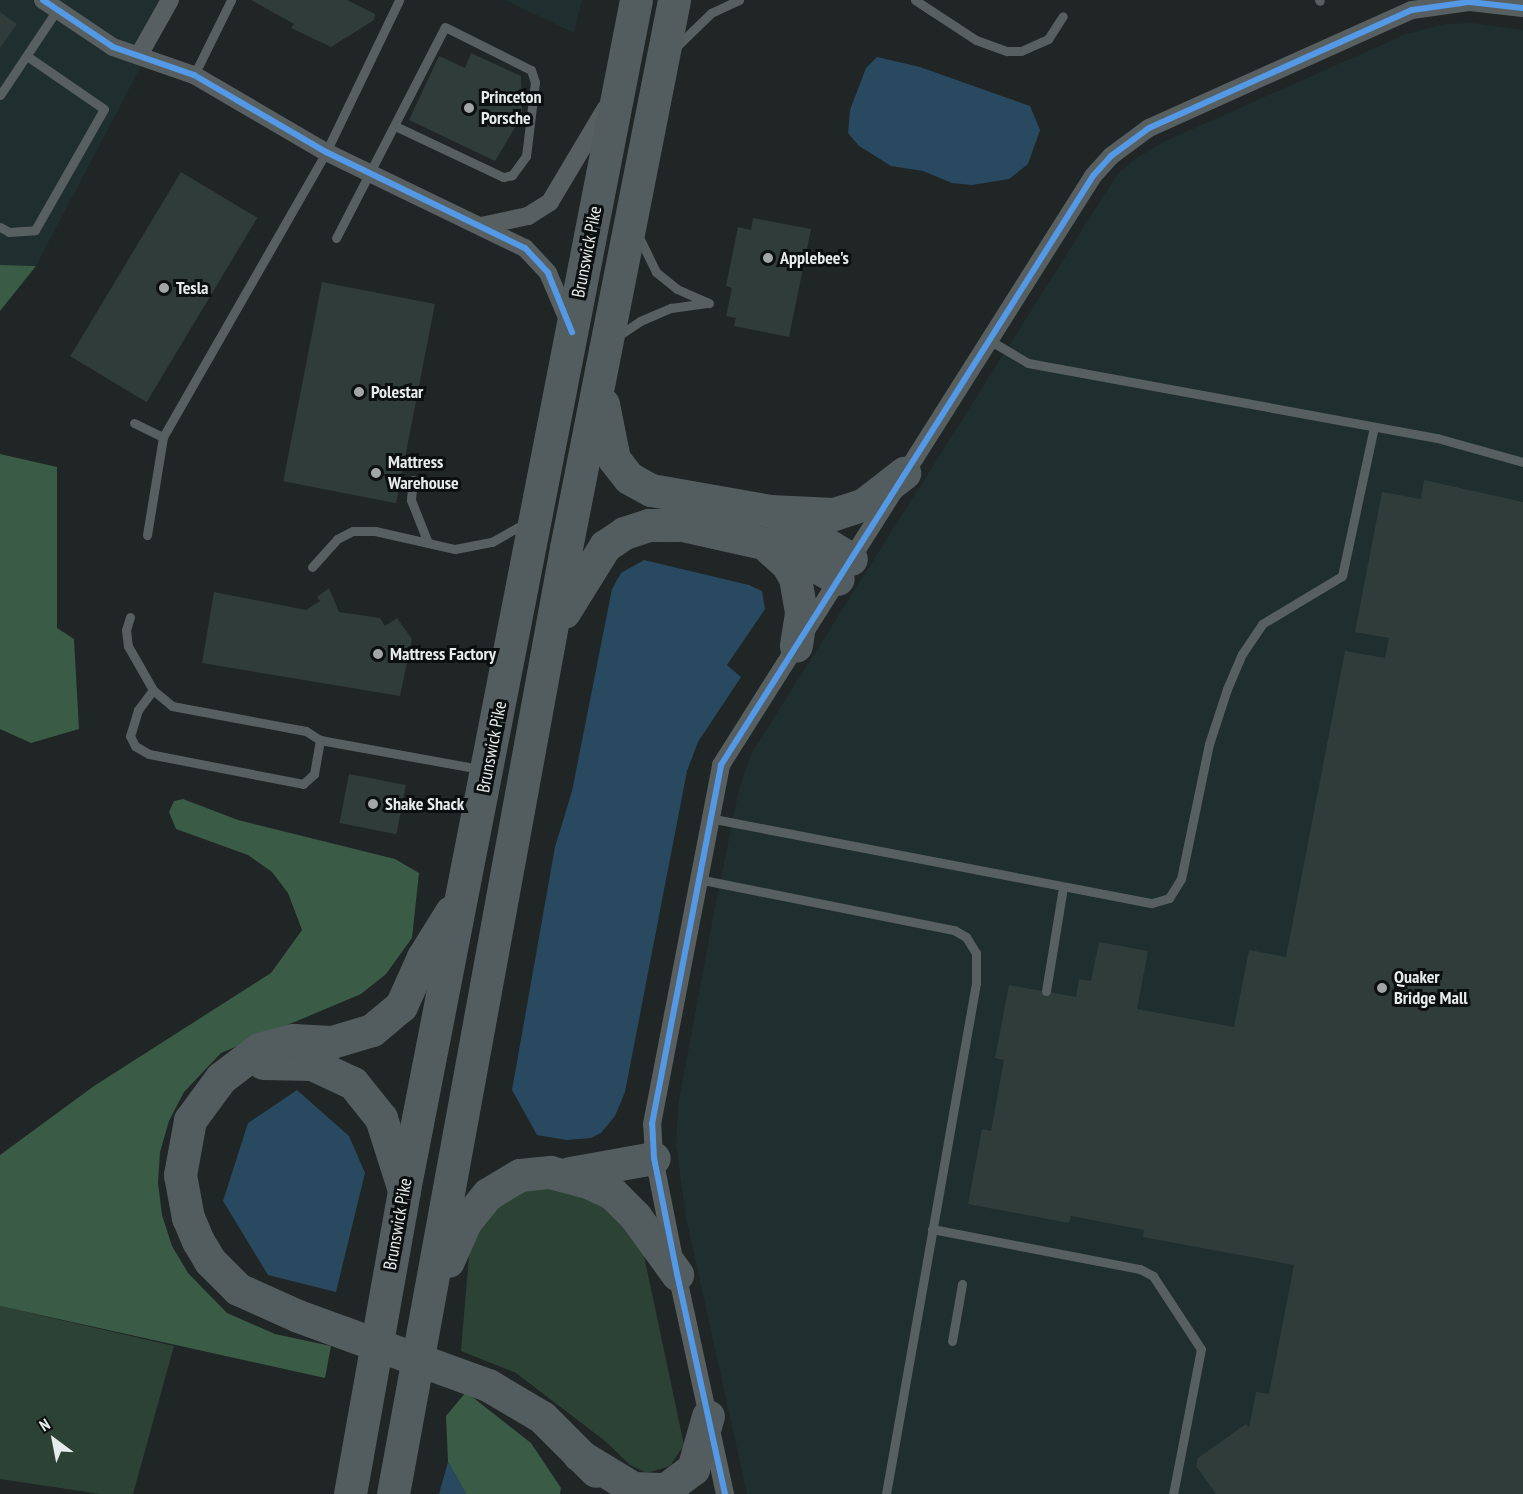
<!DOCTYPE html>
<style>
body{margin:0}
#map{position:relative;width:1523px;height:1494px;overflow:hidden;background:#202525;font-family:"PT Sans Narrow",sans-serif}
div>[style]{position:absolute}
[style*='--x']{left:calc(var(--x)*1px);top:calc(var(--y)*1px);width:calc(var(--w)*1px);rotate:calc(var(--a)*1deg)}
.built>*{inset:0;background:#1f2e2e}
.green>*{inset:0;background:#2c4234}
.forest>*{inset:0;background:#3a5b45}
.water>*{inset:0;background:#28495f}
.building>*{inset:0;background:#2f3c3a;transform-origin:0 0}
.lane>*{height:9px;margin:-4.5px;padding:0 4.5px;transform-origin:4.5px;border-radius:4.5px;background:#585f60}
.street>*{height:18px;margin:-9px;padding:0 9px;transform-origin:9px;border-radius:9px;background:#585f60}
.highway>*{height:33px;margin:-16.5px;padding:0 16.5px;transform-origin:16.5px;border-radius:16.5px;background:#535c5e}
.highway-bridge>*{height:33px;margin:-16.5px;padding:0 16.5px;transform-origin:16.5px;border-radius:16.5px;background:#535c5e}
.cycleway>*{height:6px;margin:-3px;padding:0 3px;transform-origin:3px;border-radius:3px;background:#5399e6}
.dots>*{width:16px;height:16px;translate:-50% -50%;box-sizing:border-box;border:3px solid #0b0f0f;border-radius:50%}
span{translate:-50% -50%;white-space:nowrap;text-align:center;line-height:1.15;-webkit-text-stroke:6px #0b0f0f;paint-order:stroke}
.poi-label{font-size:18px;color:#e6ebeb;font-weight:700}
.left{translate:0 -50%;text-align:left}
.street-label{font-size:18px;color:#e6ebeb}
.north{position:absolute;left:24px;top:1410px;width:60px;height:60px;-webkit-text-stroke:4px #0b0f0f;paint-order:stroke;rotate:328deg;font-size:16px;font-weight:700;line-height:24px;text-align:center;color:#e6ebeb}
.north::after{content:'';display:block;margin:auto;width:21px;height:27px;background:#e6ebeb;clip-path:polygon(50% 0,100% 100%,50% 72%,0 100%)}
</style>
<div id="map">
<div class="built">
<i style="clip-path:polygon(0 0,176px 0,36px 266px,0 265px)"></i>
<i style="clip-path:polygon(505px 0,582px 0,574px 33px)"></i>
<i style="clip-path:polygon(1473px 23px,1523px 30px,1523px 1494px,747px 1494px,686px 1218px,676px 1145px,678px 1105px,714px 912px,739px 789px,751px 754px,1116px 176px,1133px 160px,1163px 142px,1406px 34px,1444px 24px)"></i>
</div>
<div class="green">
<i style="clip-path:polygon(528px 1180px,595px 1189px,642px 1246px,684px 1445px,670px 1466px,647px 1473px,630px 1465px,605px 1441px,516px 1373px,461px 1351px,471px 1231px)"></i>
<i style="clip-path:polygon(0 1306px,174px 1346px,133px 1494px,100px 1494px,0 1479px)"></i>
</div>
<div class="forest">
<i style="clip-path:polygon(0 265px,36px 266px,0 311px)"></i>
<i style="clip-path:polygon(0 454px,57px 467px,57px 628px,74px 639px,79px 729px,31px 743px,0 729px)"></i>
<i style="clip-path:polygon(183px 799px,238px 820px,395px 859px,419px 873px,412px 938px,386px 974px,361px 994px,221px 1053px,184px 1092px,169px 1121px,160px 1152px,158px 1183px,162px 1215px,172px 1246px,188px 1273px,227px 1313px,275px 1334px,331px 1346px,325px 1378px,0 1306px,0 1155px,94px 1086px,271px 973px,302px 930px,288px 893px,272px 872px,248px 855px,176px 829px,169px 812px,174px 801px)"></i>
<i style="clip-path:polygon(466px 1392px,531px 1443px,561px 1488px,560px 1494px,466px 1494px,448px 1462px,446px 1416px)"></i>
</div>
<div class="water">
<i style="clip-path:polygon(877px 57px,920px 67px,1030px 106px,1040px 130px,1028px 164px,1009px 179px,972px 185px,952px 183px,923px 171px,891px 166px,859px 146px,848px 133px,850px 110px,866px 68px)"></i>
<i style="clip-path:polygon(644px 560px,749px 585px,762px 591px,765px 609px,727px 665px,741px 677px,698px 742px,687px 771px,625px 1092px,615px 1116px,601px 1133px,591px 1138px,567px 1140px,537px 1135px,512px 1090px,555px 847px,572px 791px,612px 589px,621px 573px)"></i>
<i style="clip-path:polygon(297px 1090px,349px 1136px,365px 1173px,336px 1292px,268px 1275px,223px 1201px,248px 1123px)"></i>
<i style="clip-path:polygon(448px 1462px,466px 1494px,439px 1494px)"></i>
</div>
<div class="building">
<i style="clip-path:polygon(251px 0,347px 0,375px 14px,374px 20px,331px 47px,291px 28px,294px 24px)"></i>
<i style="clip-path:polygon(0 12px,17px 24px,0 48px)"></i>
<i style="clip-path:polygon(471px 53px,521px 76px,522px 116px,495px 161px,409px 120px,439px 56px,465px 68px)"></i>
<i style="left:181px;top:172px;width:89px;height:215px;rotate:31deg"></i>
<i style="clip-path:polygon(753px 218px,811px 229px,789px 337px,734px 326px,736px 318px,726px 316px,732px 288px,726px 286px,738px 227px,751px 230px)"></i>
<i style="left:322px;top:282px;width:115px;height:203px;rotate:11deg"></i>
<i style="clip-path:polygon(1424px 480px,1523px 502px,1523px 1494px,1216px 1494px,1196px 1466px,1198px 1458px,1246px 1424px,1249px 1428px,1256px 1392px,1269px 1394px,1294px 1265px,1143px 1237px,1144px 1230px,1071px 1216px,1069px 1223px,968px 1204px,982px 1129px,991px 1131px,1004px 1060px,995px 1058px,1009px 985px,1076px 997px,1079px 979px,1091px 981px,1099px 942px,1148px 951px,1137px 1009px,1234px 1027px,1249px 950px,1286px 957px,1345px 651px,1385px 658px,1389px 638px,1355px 632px,1382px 492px,1421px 499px)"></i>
<i style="clip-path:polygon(329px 588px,339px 612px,380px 618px,385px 626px,397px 618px,412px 639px,400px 696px,202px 663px,214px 592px,306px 610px,320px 601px,317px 597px)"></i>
<i style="left:349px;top:774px;width:58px;height:50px;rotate:11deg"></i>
</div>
<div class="lane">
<i style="--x:915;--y:0;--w:73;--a:33.3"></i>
<i style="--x:976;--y:40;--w:33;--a:20"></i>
<i style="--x:1007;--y:51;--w:14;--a:0"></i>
<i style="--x:1021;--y:51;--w:30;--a:-24"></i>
<i style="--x:1048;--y:39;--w:27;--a:-57"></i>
<i style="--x:1319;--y:0;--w:1;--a:45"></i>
<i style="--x:674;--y:49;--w:52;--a:-44.2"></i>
<i style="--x:711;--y:13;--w:31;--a:-25"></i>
<i style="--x:194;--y:75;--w:84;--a:-63.7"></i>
<i style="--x:0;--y:95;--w:102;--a:-56.2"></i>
<i style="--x:0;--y:227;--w:10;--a:29"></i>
<i style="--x:9;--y:232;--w:26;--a:-4"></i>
<i style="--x:35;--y:230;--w:139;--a:-60.3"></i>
<i style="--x:104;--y:109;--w:93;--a:-145.5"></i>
<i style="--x:637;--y:233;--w:43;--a:64"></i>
<i style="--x:656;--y:272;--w:27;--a:39"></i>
<i style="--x:677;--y:289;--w:35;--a:24"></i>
<i style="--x:336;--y:238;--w:237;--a:-62.7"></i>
<i style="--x:445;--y:27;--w:96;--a:26.6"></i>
<i style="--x:531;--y:70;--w:13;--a:72"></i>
<i style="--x:535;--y:82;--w:75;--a:96.9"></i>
<i style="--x:526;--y:156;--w:24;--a:126"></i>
<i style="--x:512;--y:175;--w:9;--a:167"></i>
<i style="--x:503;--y:177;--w:119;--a:-154.7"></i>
<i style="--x:615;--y:338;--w:30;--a:-34"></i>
<i style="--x:640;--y:321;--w:34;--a:-23"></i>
<i style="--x:671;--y:308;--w:36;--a:-8"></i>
<i style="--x:989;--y:340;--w:45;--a:30.5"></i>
<i style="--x:1028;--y:363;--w:416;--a:10.4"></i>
<i style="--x:1437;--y:438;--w:89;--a:15.6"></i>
<i style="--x:134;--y:423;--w:32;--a:26"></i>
<i style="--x:163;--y:437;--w:328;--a:-60.2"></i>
<i style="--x:326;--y:152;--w:169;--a:-64.3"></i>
<i style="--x:413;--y:480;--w:20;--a:96"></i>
<i style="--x:411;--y:500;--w:46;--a:68.4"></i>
<i style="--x:147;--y:535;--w:99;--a:-80.7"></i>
<i style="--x:312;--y:567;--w:38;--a:-48"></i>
<i style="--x:337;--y:539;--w:18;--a:-27"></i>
<i style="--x:353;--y:531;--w:22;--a:0"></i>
<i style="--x:375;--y:531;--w:82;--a:12.7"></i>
<i style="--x:455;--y:549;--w:38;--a:-11"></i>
<i style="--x:492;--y:542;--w:40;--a:-29.7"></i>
<i style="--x:130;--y:617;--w:14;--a:107"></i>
<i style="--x:126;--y:630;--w:16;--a:83"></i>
<i style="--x:128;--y:646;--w:51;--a:60.4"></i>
<i style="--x:153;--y:690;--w:25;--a:40"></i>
<i style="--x:172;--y:706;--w:136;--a:10.6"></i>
<i style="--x:306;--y:731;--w:17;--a:33"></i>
<i style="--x:320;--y:740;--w:163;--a:10.3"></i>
<i style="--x:153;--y:690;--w:25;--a:127"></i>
<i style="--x:138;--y:710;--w:27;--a:107"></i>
<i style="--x:130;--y:736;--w:11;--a:63"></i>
<i style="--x:135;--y:746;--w:16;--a:30"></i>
<i style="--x:149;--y:754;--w:157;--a:11"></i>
<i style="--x:303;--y:784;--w:15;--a:-42"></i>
<i style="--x:314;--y:774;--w:35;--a:-80"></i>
<i style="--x:709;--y:818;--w:451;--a:10.9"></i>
<i style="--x:1152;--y:903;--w:18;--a:-16"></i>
<i style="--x:1169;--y:898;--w:22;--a:-58"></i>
<i style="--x:1181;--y:879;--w:138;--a:-78.3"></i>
<i style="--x:1209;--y:744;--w:58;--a:-71.9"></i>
<i style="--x:1227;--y:689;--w:38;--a:-67"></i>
<i style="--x:1242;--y:654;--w:36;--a:-56"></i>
<i style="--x:1262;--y:624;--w:93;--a:-31"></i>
<i style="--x:1342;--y:576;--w:152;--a:-77.9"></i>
<i style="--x:698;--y:879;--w:261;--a:11.3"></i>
<i style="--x:954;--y:930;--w:14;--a:30"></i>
<i style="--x:966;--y:937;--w:19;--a:58"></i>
<i style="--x:976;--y:953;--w:30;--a:90"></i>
<i style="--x:976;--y:983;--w:519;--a:99.99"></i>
<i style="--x:1046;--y:991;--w:105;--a:-80.7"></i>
<i style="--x:932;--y:1229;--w:212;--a:10.9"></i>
<i style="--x:1140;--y:1269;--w:15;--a:28"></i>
<i style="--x:1153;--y:1276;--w:87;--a:56.7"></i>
<i style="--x:1201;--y:1349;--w:148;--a:100.9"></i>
<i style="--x:952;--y:1341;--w:58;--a:-80"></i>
</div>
<div class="street">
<i style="--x:43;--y:0;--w:84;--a:33.9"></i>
<i style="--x:113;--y:47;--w:86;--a:19.1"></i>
<i style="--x:194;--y:75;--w:153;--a:30.3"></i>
<i style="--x:326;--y:152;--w:221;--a:25.8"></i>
<i style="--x:525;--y:248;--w:34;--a:47"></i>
<i style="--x:548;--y:273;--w:53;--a:66.8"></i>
<i style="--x:139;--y:55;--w:63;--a:-60.6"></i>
<i style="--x:481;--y:226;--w:48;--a:-12"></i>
<i style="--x:528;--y:216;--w:26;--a:-32"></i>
<i style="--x:550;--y:202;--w:109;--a:-59.2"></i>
<i style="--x:725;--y:1494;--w:225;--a:-102.3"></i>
<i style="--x:677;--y:1274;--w:118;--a:-101.2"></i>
<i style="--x:654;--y:1158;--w:34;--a:-93"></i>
<i style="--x:652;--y:1124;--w:366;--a:-79.1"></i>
<i style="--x:721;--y:765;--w:697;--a:-57.72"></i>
<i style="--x:1093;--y:176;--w:27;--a:-48"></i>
<i style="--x:1111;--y:156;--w:47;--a:-36.4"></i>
<i style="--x:1149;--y:128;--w:288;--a:-24.2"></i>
<i style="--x:1412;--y:10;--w:59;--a:-7.9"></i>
<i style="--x:1470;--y:2;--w:53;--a:6.5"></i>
</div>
<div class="highway">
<i style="--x:603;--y:404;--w:56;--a:78.7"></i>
<i style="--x:614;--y:459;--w:24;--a:52"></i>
<i style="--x:629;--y:478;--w:25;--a:29"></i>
<i style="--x:651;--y:490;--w:121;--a:10"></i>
<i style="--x:770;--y:511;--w:64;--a:2.7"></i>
<i style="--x:834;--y:514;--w:32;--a:-18"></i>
<i style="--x:864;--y:504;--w:51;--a:-37.8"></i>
<i style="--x:781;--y:516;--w:82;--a:31.6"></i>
<i style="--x:768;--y:547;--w:25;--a:42"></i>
<i style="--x:787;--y:564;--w:16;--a:60"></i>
<i style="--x:795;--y:578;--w:36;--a:80"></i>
<i style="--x:801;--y:613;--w:33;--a:99"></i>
<i style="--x:564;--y:612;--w:78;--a:-58.2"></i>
<i style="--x:605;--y:546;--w:23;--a:-34"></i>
<i style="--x:624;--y:533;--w:26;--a:-18"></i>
<i style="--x:649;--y:525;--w:33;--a:0"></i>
<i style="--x:682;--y:525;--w:106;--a:12.6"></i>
<i style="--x:785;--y:548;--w:61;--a:30.3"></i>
<i style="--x:263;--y:1063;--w:49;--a:1.2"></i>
<i style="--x:312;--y:1064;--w:45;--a:24.9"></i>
<i style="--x:353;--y:1083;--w:45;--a:51.3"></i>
<i style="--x:381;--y:1118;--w:76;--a:72.3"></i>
<i style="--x:570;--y:1173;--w:85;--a:-10.1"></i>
<i style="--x:448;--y:1261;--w:43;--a:-66.4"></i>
<i style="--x:465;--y:1222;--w:36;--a:-51"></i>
<i style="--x:488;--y:1194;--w:37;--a:-31"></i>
<i style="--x:520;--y:1175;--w:30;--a:-6"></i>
<i style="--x:550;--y:1172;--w:39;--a:15"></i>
<i style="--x:588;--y:1182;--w:26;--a:25"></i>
<i style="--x:612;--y:1193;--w:33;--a:45"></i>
<i style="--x:635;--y:1216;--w:72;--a:54.1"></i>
<i style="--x:298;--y:1316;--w:66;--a:-155.8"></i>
<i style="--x:238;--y:1289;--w:40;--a:-135"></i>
<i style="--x:210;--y:1261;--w:23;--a:-121"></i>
<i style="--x:198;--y:1241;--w:25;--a:-113"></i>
<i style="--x:188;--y:1218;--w:44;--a:-100.5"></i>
<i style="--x:180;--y:1175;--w:56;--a:-79.7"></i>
<i style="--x:190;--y:1120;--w:52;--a:-53.6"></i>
<i style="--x:221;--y:1078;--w:48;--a:-37.3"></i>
<i style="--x:259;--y:1049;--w:35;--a:-15"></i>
<i style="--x:293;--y:1040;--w:39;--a:3"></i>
<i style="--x:332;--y:1042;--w:42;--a:-16.7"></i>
<i style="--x:372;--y:1030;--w:38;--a:-40"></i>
<i style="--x:401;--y:1006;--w:54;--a:-65.8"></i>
<i style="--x:423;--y:957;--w:53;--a:-58.1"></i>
<i style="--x:488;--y:1385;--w:63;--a:30.7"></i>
<i style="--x:542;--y:1417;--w:76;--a:45"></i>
<i style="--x:579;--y:1455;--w:63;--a:31.4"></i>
<i style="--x:633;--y:1488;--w:33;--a:2"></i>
<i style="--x:666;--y:1489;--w:34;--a:-37"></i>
<i style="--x:693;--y:1469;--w:55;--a:-74.2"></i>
<i style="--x:350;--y:1494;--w:309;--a:-79.9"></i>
<i style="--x:404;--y:1190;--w:1212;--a:-78.97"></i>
<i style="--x:393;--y:1494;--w:962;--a:-79.64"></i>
<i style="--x:566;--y:548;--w:559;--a:-78.85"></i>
</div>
<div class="highway-bridge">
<i style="--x:298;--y:1316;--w:202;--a:20"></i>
</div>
<div class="cycleway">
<i style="--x:43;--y:0;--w:84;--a:33.9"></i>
<i style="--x:113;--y:47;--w:86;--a:19.1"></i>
<i style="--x:194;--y:75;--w:153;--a:30.3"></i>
<i style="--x:326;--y:152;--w:221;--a:25.8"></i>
<i style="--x:525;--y:248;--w:34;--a:47"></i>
<i style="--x:548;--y:273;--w:64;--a:67.9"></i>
<i style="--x:725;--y:1494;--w:225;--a:-102.3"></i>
<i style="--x:677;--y:1274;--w:118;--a:-101.2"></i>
<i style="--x:654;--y:1158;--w:34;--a:-93"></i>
<i style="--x:652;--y:1124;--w:366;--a:-79.1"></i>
<i style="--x:721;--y:765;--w:697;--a:-57.72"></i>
<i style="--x:1093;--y:176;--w:27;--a:-48"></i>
<i style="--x:1111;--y:156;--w:47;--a:-36.4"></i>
<i style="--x:1149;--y:128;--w:288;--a:-24.2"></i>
<i style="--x:1412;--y:10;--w:59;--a:-7.9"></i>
<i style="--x:1470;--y:2;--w:53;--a:6.5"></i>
</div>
<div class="dots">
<i style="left:469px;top:108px;background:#a1a6a6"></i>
<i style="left:768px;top:258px;background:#a1a6a6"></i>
<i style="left:164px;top:288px;background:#a1a6a6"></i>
<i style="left:359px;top:392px;background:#a1a6a6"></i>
<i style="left:376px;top:473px;background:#a1a6a6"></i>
<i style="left:378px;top:654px;background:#a1a6a6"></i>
<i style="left:373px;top:804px;background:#a1a6a6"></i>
<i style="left:1382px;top:988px;background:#a1a6a6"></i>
</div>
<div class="poi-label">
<span class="left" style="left:481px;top:108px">Princeton<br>Porsche</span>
<span class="left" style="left:780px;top:258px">Applebee's</span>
<span class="left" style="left:176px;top:288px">Tesla</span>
<span class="left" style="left:371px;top:392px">Polestar</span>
<span class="left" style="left:388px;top:473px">Mattress<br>Warehouse</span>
<span class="left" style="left:390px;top:654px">Mattress Factory</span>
<span class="left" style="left:385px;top:804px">Shake Shack</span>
<span class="left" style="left:1394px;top:988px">Quaker<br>Bridge Mall</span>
</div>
<div class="street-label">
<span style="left:587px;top:252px;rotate:-79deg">Brunswick Pike</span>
<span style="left:492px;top:747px;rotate:-79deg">Brunswick Pike</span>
<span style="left:398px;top:1224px;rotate:-80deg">Brunswick Pike</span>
</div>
<div class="north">N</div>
</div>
